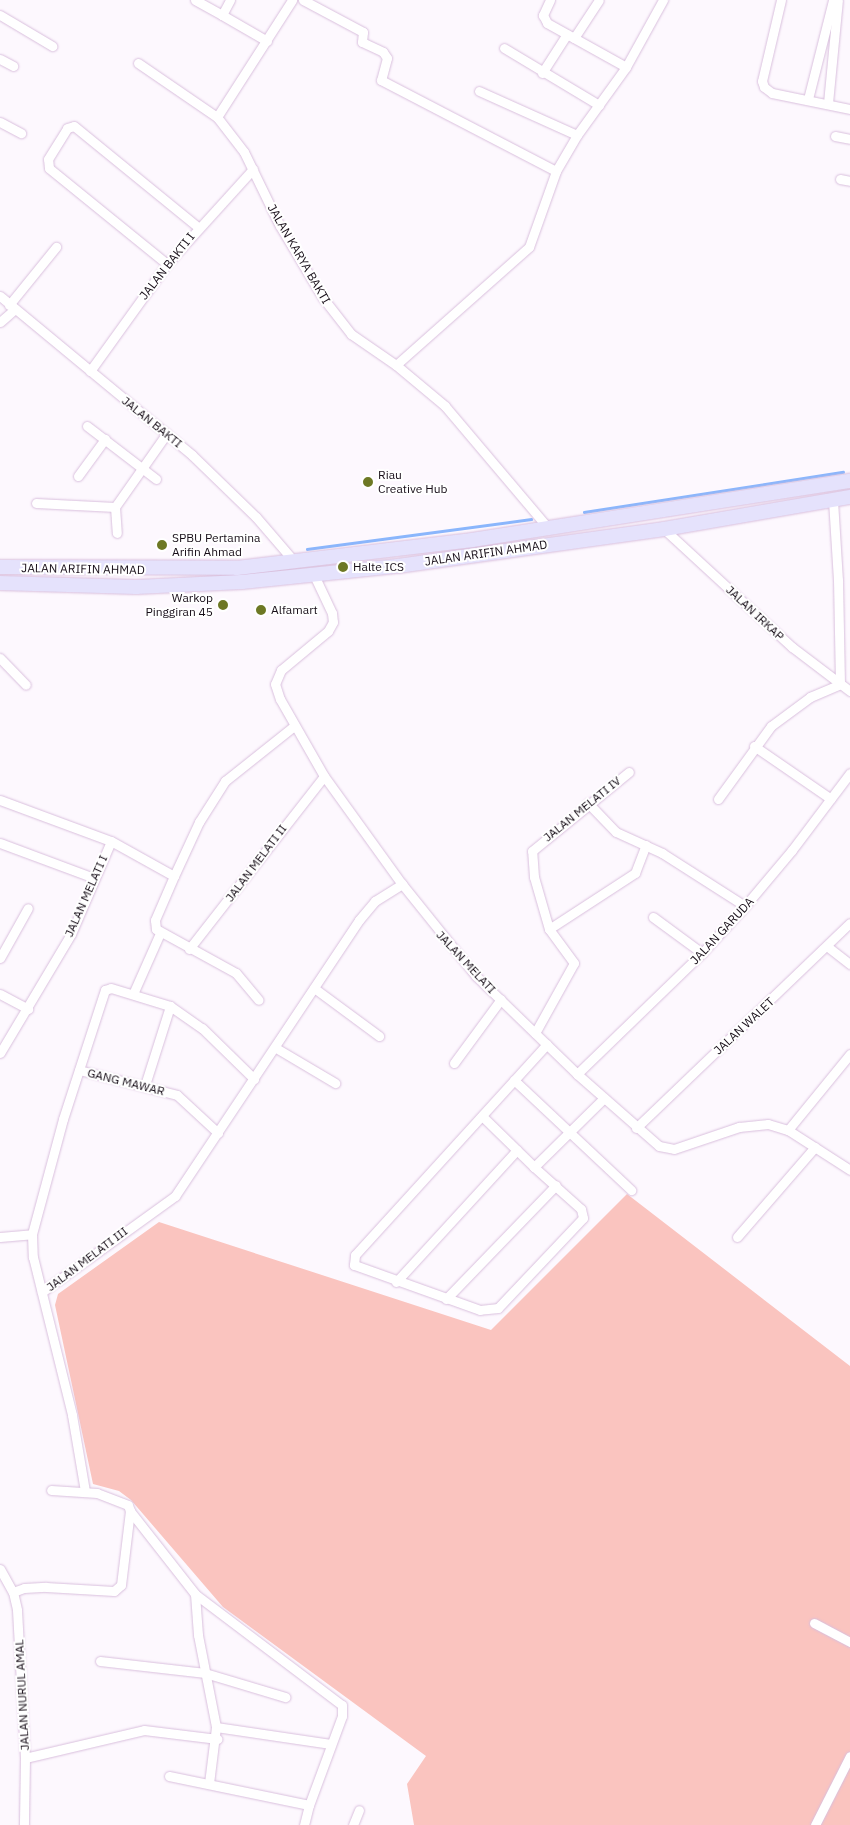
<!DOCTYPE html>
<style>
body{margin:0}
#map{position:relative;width:850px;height:1825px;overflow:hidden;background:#fdf8fe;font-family:"IBM Plex Sans",sans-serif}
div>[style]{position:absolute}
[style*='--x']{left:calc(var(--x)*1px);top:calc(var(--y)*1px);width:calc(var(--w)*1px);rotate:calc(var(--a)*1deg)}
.green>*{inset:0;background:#fac4bf}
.stream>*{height:2.5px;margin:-1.25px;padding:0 1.25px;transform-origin:1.25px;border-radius:1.25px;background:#8ab6fc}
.roads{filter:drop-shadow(0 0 1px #d9bfdd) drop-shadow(0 0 1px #d9bfdd)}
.minor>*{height:9px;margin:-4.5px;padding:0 4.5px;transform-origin:4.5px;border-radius:4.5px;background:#fff}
.primary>*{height:14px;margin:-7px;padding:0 7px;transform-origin:7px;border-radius:7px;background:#e5e2fc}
.dots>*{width:14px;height:14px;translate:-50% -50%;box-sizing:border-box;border:2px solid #fff;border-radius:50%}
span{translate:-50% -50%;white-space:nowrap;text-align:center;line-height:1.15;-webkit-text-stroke:4px #fff;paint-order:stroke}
.street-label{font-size:12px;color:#170e18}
.poi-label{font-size:12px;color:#170e18}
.left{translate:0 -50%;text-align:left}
.right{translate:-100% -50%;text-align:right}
</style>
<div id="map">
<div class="green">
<i style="clip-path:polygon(627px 1194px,850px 1366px,850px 1825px,414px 1825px,407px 1784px,426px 1756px,223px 1607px,131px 1500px,119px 1491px,93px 1484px,55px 1305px,58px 1294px,159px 1222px,491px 1330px)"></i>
</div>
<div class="stream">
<i style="--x:584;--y:512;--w:262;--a:-8.8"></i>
<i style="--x:307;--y:549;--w:226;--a:-7.6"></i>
</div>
<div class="roads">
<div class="minor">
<i style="--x:195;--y:0;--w:31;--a:29"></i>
<i style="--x:230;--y:0;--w:17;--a:118"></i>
<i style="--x:222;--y:15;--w:52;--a:30"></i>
<i style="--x:303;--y:0;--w:68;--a:28.1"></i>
<i style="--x:363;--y:32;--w:10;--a:96"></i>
<i style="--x:362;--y:42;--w:23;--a:25"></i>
<i style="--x:383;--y:52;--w:7;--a:56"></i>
<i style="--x:387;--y:58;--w:23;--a:105"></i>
<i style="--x:381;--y:80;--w:197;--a:27.5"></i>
<i style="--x:550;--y:0;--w:17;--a:115"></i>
<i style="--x:543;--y:15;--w:9;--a:63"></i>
<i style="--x:547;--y:23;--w:90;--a:29.1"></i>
<i style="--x:781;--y:0;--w:83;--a:103.2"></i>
<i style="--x:762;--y:81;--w:6;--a:72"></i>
<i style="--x:764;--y:87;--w:10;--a:37"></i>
<i style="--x:772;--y:93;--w:80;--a:11.6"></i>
<i style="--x:0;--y:15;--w:61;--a:30.8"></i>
<i style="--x:574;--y:38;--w:45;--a:-56.7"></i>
<i style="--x:504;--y:48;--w:111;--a:31"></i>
<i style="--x:0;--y:59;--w:15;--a:28"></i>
<i style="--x:138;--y:63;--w:96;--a:34.4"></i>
<i style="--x:217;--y:117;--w:44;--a:52.4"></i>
<i style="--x:244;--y:152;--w:82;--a:64.1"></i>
<i style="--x:280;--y:226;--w:84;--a:59.2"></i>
<i style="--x:323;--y:298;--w:46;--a:52.1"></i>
<i style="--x:351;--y:334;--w:55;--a:34.6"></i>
<i style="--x:396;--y:365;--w:64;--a:39.9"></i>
<i style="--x:445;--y:406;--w:161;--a:49.8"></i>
<i style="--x:542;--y:73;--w:46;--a:-57.3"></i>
<i style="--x:479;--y:91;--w:107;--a:24.2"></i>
<i style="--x:808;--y:99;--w:102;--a:-75.8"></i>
<i style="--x:828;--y:103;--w:103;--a:-84.5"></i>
<i style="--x:217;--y:117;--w:139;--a:-57.3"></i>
<i style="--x:0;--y:122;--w:24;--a:28"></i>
<i style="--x:835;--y:136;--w:15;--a:11"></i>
<i style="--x:840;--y:179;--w:10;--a:11"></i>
<i style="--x:167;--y:264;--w:152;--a:-140.9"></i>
<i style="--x:49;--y:168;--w:9;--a:-96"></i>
<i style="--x:48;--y:159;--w:36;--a:-58"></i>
<i style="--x:67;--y:128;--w:7;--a:-16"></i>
<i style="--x:74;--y:126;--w:160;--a:39.2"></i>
<i style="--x:0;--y:296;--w:249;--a:39.6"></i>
<i style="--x:192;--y:455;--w:89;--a:44.1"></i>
<i style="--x:256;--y:517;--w:57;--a:49.3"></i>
<i style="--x:9;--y:305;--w:75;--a:-51"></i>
<i style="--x:0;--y:322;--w:20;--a:-41"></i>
<i style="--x:396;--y:365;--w:178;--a:-41.6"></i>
<i style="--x:529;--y:247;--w:81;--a:-70.4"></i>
<i style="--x:556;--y:171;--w:42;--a:-59.7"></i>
<i style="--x:577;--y:135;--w:84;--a:-54.2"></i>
<i style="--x:626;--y:67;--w:77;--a:-61.1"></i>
<i style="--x:90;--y:371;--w:132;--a:-54.3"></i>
<i style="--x:167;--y:264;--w:128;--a:-47.8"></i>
<i style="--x:87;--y:426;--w:87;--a:37.5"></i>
<i style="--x:78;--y:476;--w:46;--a:-53.9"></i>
<i style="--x:36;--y:503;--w:79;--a:2.9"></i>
<i style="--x:115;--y:507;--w:90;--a:-54.9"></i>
<i style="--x:115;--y:507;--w:26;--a:86"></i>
<i style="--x:664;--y:529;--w:174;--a:42.7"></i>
<i style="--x:792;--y:647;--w:73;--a:37.2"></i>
<i style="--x:314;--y:575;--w:42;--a:64.7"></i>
<i style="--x:332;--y:613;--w:9;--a:84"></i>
<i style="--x:333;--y:622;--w:10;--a:119"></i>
<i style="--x:328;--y:631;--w:61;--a:140.3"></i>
<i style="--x:281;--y:670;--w:15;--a:113"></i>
<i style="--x:275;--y:684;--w:16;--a:72"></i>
<i style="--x:280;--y:699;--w:89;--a:60.3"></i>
<i style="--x:324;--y:776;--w:133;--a:54.2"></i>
<i style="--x:402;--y:884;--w:118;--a:51.2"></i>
<i style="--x:476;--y:976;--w:141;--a:44.1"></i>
<i style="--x:577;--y:1074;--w:109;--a:41.3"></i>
<i style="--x:659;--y:1146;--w:15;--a:11"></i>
<i style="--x:674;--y:1149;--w:69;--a:-18.7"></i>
<i style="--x:739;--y:1127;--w:29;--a:-6"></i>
<i style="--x:768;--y:1124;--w:21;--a:17"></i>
<i style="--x:788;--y:1130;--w:74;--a:32.8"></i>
<i style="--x:0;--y:658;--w:37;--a:46"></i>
<i style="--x:754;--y:746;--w:93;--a:34.5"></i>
<i style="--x:718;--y:799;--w:90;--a:-54"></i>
<i style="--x:771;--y:726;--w:49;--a:-36.6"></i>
<i style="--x:810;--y:697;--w:33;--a:-23"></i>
<i style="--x:840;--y:684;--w:104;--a:-91.1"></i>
<i style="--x:838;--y:580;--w:80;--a:-93.6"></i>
<i style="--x:0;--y:800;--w:118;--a:20.3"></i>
<i style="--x:588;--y:803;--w:40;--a:46"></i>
<i style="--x:616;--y:832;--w:51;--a:24.5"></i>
<i style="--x:662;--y:853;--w:98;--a:32.6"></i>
<i style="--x:0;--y:843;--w:100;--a:20.4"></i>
<i style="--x:174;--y:876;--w:48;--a:113.4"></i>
<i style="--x:155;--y:920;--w:9;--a:84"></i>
<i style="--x:156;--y:929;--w:91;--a:28.8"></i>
<i style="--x:236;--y:973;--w:35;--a:50"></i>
<i style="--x:653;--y:917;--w:61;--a:36.3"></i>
<i style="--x:549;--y:929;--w:103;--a:-33.1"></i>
<i style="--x:635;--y:873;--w:30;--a:-69"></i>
<i style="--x:828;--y:947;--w:28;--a:38"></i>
<i style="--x:189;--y:949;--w:219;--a:-52"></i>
<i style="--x:0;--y:958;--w:57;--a:-60.8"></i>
<i style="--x:314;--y:988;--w:81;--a:36.4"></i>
<i style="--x:0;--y:994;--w:32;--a:28"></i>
<i style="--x:133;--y:994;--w:67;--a:-66.1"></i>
<i style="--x:535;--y:1033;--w:80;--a:-60.9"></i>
<i style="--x:574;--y:963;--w:42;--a:-126.3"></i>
<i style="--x:549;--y:929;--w:54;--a:-106.1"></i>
<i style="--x:534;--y:877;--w:26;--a:-94"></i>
<i style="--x:532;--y:851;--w:125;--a:-39.2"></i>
<i style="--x:276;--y:1048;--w:69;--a:30.7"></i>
<i style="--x:0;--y:1053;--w:139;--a:-59.2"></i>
<i style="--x:71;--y:934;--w:101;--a:-66.7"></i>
<i style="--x:111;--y:841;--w:72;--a:29.1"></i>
<i style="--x:174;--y:876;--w:60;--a:-65.2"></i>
<i style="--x:199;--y:822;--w:49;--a:-57.6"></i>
<i style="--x:225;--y:781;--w:87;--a:-38.5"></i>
<i style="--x:454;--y:1063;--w:79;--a:-53.7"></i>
<i style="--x:79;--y:1070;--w:101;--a:14.3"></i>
<i style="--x:177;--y:1095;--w:56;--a:42.8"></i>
<i style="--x:577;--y:1074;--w:174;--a:-44.1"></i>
<i style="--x:702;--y:953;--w:64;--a:-47.5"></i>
<i style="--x:745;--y:906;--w:73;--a:-50"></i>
<i style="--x:792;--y:850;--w:96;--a:-53"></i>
<i style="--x:514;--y:1080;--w:161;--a:43.2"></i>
<i style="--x:145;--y:1085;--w:83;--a:-72.4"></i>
<i style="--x:482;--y:1116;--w:73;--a:44.4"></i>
<i style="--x:534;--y:1167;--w:98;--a:-44.6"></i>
<i style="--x:636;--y:1128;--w:296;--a:-43.8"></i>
<i style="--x:788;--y:1130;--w:98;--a:-50.8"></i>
<i style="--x:534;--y:1167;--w:63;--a:41.8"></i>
<i style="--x:581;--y:1209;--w:9;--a:77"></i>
<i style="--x:583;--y:1218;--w:124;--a:133.4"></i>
<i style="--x:498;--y:1308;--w:18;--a:174"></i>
<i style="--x:480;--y:1310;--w:134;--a:-160.3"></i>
<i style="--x:354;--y:1265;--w:10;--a:-84"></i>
<i style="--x:355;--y:1255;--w:285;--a:-47.7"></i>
<i style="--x:32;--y:1234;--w:23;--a:88"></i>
<i style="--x:33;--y:1257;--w:163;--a:76.1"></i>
<i style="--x:72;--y:1415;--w:77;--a:80.3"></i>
<i style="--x:0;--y:1237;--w:32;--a:-5"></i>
<i style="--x:32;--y:1234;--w:119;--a:-74.9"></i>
<i style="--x:63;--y:1119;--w:136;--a:-72"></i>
<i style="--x:105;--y:990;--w:6;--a:-18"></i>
<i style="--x:111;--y:988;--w:62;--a:17"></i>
<i style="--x:170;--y:1006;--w:39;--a:35"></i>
<i style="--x:202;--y:1028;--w:73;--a:44.4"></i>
<i style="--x:737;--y:1237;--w:119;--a:-49.1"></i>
<i style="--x:396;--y:1282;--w:179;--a:-47.5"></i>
<i style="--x:42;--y:1292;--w:164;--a:-35.8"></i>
<i style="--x:175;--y:1196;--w:332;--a:-56.3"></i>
<i style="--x:359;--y:920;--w:25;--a:-50"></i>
<i style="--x:375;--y:901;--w:32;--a:-32"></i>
<i style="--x:446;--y:1299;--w:158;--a:-46"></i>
<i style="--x:130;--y:1511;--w:105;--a:51.9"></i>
<i style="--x:195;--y:1594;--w:41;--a:85.8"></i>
<i style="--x:198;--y:1635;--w:94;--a:78.9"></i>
<i style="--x:216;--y:1727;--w:56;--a:97.1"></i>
<i style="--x:0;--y:1569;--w:26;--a:61"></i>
<i style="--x:13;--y:1592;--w:18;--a:77"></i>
<i style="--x:17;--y:1610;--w:148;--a:86.9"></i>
<i style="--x:25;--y:1758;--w:67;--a:90.9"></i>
<i style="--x:13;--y:1592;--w:12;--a:-20"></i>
<i style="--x:24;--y:1588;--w:22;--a:-3"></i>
<i style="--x:46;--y:1587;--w:68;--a:3.4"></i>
<i style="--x:114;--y:1591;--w:9;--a:-41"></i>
<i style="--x:121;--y:1585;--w:75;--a:-83.1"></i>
<i style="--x:130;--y:1511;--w:6;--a:-108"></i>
<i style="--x:128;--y:1505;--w:33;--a:-159"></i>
<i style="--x:97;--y:1493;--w:46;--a:-176.3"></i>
<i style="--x:195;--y:1594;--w:184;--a:37.1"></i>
<i style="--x:342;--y:1705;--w:11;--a:90"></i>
<i style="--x:342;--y:1716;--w:95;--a:110.3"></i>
<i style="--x:814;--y:1623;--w:41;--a:27.8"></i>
<i style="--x:100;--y:1661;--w:106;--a:6.5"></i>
<i style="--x:205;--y:1673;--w:84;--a:16.7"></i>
<i style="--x:216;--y:1727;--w:116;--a:8.4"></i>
<i style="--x:25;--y:1758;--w:122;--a:-13.2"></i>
<i style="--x:144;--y:1730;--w:74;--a:7"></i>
<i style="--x:169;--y:1776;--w:143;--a:11.7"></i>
<i style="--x:309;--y:1805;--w:21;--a:104"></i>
<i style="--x:353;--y:1825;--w:16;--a:-68"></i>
<i style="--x:815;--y:1825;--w:77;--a:-63.1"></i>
</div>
<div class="primary">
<i style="--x:0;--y:567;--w:237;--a:0.2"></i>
<i style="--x:237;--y:568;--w:237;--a:-6.8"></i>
<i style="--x:472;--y:540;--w:383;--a:-8.9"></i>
<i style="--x:0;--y:583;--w:136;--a:1.7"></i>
<i style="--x:136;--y:587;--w:106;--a:-2.7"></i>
<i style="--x:242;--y:582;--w:157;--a:-5.9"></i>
<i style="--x:398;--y:566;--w:269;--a:-7.9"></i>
<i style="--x:664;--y:529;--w:189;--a:-9.8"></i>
</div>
</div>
<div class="dots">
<i style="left:368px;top:482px;background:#6d7824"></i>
<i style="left:162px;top:545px;background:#6d7824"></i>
<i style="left:343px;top:567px;background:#6d7824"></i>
<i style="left:223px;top:605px;background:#6d7824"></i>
<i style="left:261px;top:610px;background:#6d7824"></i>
</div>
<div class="street-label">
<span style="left:299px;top:254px;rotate:60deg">JALAN KARYA BAKTI</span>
<span style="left:167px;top:266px;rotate:-52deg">JALAN BAKTI I</span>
<span style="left:152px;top:422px;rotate:39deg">JALAN BAKTI</span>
<span style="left:486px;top:553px;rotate:-8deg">JALAN ARIFIN AHMAD</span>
<span style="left:83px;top:569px;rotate:1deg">JALAN ARIFIN AHMAD</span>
<span style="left:755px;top:613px;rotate:43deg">JALAN IRKAP</span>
<span style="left:582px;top:809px;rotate:-39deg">JALAN MELATI IV</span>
<span style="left:256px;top:863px;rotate:-53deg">JALAN MELATI II</span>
<span style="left:86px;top:896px;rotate:-66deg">JALAN MELATI I</span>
<span style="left:722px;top:931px;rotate:-47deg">JALAN GARUDA</span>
<span style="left:466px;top:962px;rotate:47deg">JALAN MELATI</span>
<span style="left:744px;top:1026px;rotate:-43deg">JALAN WALET</span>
<span style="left:126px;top:1082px;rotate:14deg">GANG MAWAR</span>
<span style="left:87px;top:1259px;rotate:-37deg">JALAN MELATI III</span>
<span style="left:22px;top:1695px;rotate:-93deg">JALAN NURUL AMAL</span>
</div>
<div class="poi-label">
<span class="left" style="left:378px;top:482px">Riau<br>Creative Hub</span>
<span class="left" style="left:172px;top:545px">SPBU Pertamina<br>Arifin Ahmad</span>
<span class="left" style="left:353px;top:567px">Halte ICS</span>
<span class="right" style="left:213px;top:605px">Warkop<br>Pinggiran 45</span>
<span class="left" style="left:271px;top:610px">Alfamart</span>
</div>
</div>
